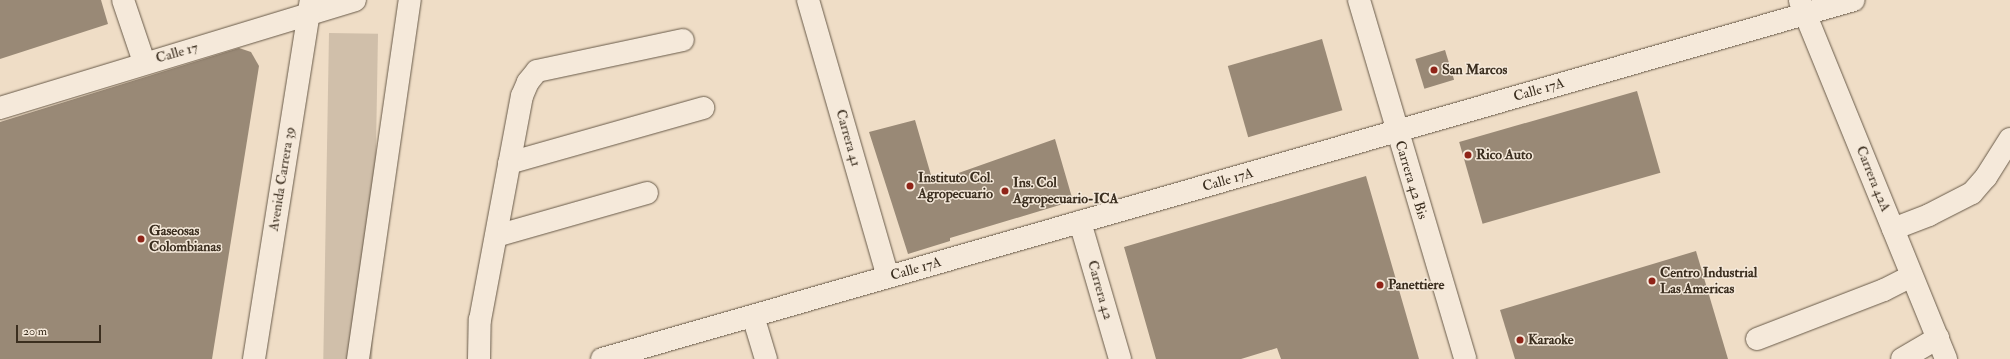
<!DOCTYPE html>
<style>
body{margin:0}
#map{position:relative;width:2010px;height:359px;overflow:hidden;background:#efddc6;font-family:"IM FELL Double Pica",serif}
div>[style]{position:absolute}
[style*='--x']{left:calc(var(--x)*1px);top:calc(var(--y)*1px);width:calc(var(--w)*1px);rotate:calc(var(--a)*1deg)}
.green>*{inset:0;background:#d0bfaa;transform-origin:0 0}
.building>*{inset:0;background:#998976;transform-origin:0 0}
.roads{filter:drop-shadow(0 0 1px #685a49) drop-shadow(0 0 1px #685a49)}
.minor>*{height:22px;margin:-11px;padding:0 11px;transform-origin:11px;border-radius:11px;background:#f5e9da}
.dots>*{width:11px;height:11px;translate:-50% -50%;box-sizing:border-box;border:2px solid #f5e9da;border-radius:50%}
span{translate:-50% -50%;white-space:nowrap;text-align:center;line-height:1.15;-webkit-text-stroke:3px #f5e9da;paint-order:stroke}
.street-label{font-size:14px;color:#3b2e1f}
.poi-label{font-size:14px;color:#3b2e1f;font-weight:700}
.left{translate:0 -50%;text-align:left}
.scale{position:absolute;left:16px;top:325px;width:85px;height:18px;box-sizing:border-box;border:2px solid #3b2e1f;border-top:0;padding-left:5px;font-size:12px;line-height:14px;white-space:nowrap;color:#3b2e1f;-webkit-text-stroke:3px #f5e9da;paint-order:stroke}
</style>
<div id="map">
<div class="green">
<i style="left:329px;top:33px;width:49px;height:330px;rotate:1deg"></i>
</div>
<div class="building">
<i style="clip-path:polygon(0 0,101px 0,108px 24px,0 59px)"></i>
<i style="left:1322px;top:39px;width:74px;height:98px;rotate:74deg"></i>
<i style="clip-path:polygon(239px 48px,251px 52px,259px 66px,212px 359px,0 359px,0 122px)"></i>
<i style="left:1445px;top:50px;width:31px;height:31px;rotate:73deg"></i>
<i style="left:1637px;top:91px;width:85px;height:185px;rotate:74deg"></i>
<i style="clip-path:polygon(915px 120px,933px 182px,1055px 139px,1073px 201px,950px 238px,950px 241px,908px 254px,869px 132px)"></i>
<i style="clip-path:polygon(1366px 176px,1419px 359px,1281px 359px,1277px 348px,1241px 359px,1156px 359px,1124px 247px)"></i>
<i style="clip-path:polygon(1696px 251px,1728px 359px,1515px 359px,1500px 310px)"></i>
</div>
<div class="roads">
<div class="minor">
<i style="--x:123;--y:0;--w:65;--a:71.3"></i>
<i style="--x:808;--y:0;--w:288;--a:73.9"></i>
<i style="--x:1359;--y:0;--w:374;--a:73.5"></i>
<i style="--x:1800;--y:1;--w:387;--a:67.8"></i>
<i style="--x:0;--y:108;--w:371;--a:-16.9"></i>
<i style="--x:509;--y:163;--w:202;--a:-15.8"></i>
<i style="--x:1080;--y:222;--w:143;--a:73.7"></i>
<i style="--x:1893;--y:229;--w:39;--a:-21"></i>
<i style="--x:1929;--y:215;--w:48;--a:-27.1"></i>
<i style="--x:1972;--y:193;--w:21;--a:-49"></i>
<i style="--x:1986;--y:177;--w:45;--a:-57.7"></i>
<i style="--x:496;--y:236;--w:157;--a:-15.9"></i>
<i style="--x:753;--y:316;--w:45;--a:73.2"></i>
<i style="--x:1757;--y:339;--w:136;--a:-21.1"></i>
<i style="--x:1884;--y:290;--w:31;--a:-27"></i>
<i style="--x:254;--y:359;--w:363;--a:-81"></i>
<i style="--x:358;--y:359;--w:363;--a:-81.8"></i>
<i style="--x:479;--y:359;--w:39;--a:-89"></i>
<i style="--x:480;--y:320;--w:228;--a:-79.4"></i>
<i style="--x:522;--y:96;--w:15;--a:-67"></i>
<i style="--x:528;--y:82;--w:14;--a:-51"></i>
<i style="--x:537;--y:71;--w:149;--a:-12"></i>
<i style="--x:602;--y:359;--w:1302;--a:-16"></i>
<i style="--x:1902;--y:359;--w:42;--a:-30.3"></i>
</div>
</div>
<div class="dots">
<i style="left:1434px;top:70px;background:#8f2418"></i>
<i style="left:1468px;top:155px;background:#8f2418"></i>
<i style="left:910px;top:186px;background:#8f2418"></i>
<i style="left:1005px;top:191px;background:#8f2418"></i>
<i style="left:141px;top:239px;background:#8f2418"></i>
<i style="left:1652px;top:281px;background:#8f2418"></i>
<i style="left:1380px;top:285px;background:#8f2418"></i>
<i style="left:1520px;top:340px;background:#8f2418"></i>
</div>
<div class="street-label">
<span style="left:177px;top:53px;rotate:-16deg">Calle 17</span>
<span style="left:1539px;top:90px;rotate:-16deg">Calle 17A</span>
<span style="left:848px;top:138px;rotate:74deg">Carrera 41</span>
<span style="left:282px;top:179px;rotate:-81deg">Avenida Carrera 39</span>
<span style="left:1873px;top:179px;rotate:68deg">Carrera 42A</span>
<span style="left:1228px;top:180px;rotate:-16deg">Calle 17A</span>
<span style="left:1411px;top:180px;rotate:73deg">Carrera 42 Bis</span>
<span style="left:916px;top:269px;rotate:-16deg">Calle 17A</span>
<span style="left:1100px;top:290px;rotate:74deg">Carrera 42</span>
</div>
<div class="poi-label">
<span class="left" style="left:1442px;top:70px">San Marcos</span>
<span class="left" style="left:1476px;top:155px">Rico Auto</span>
<span class="left" style="left:918px;top:186px">Instituto Col.<br>Agropecuario</span>
<span class="left" style="left:1013px;top:191px">Ins. Col<br>Agropecuario-ICA</span>
<span class="left" style="left:149px;top:239px">Gaseosas<br>Colombianas</span>
<span class="left" style="left:1660px;top:281px">Centro Industrial<br>Las Americas</span>
<span class="left" style="left:1388px;top:285px">Panettiere</span>
<span class="left" style="left:1528px;top:340px">Karaoke</span>
</div>
<div class="scale">20 m</div>
</div>
